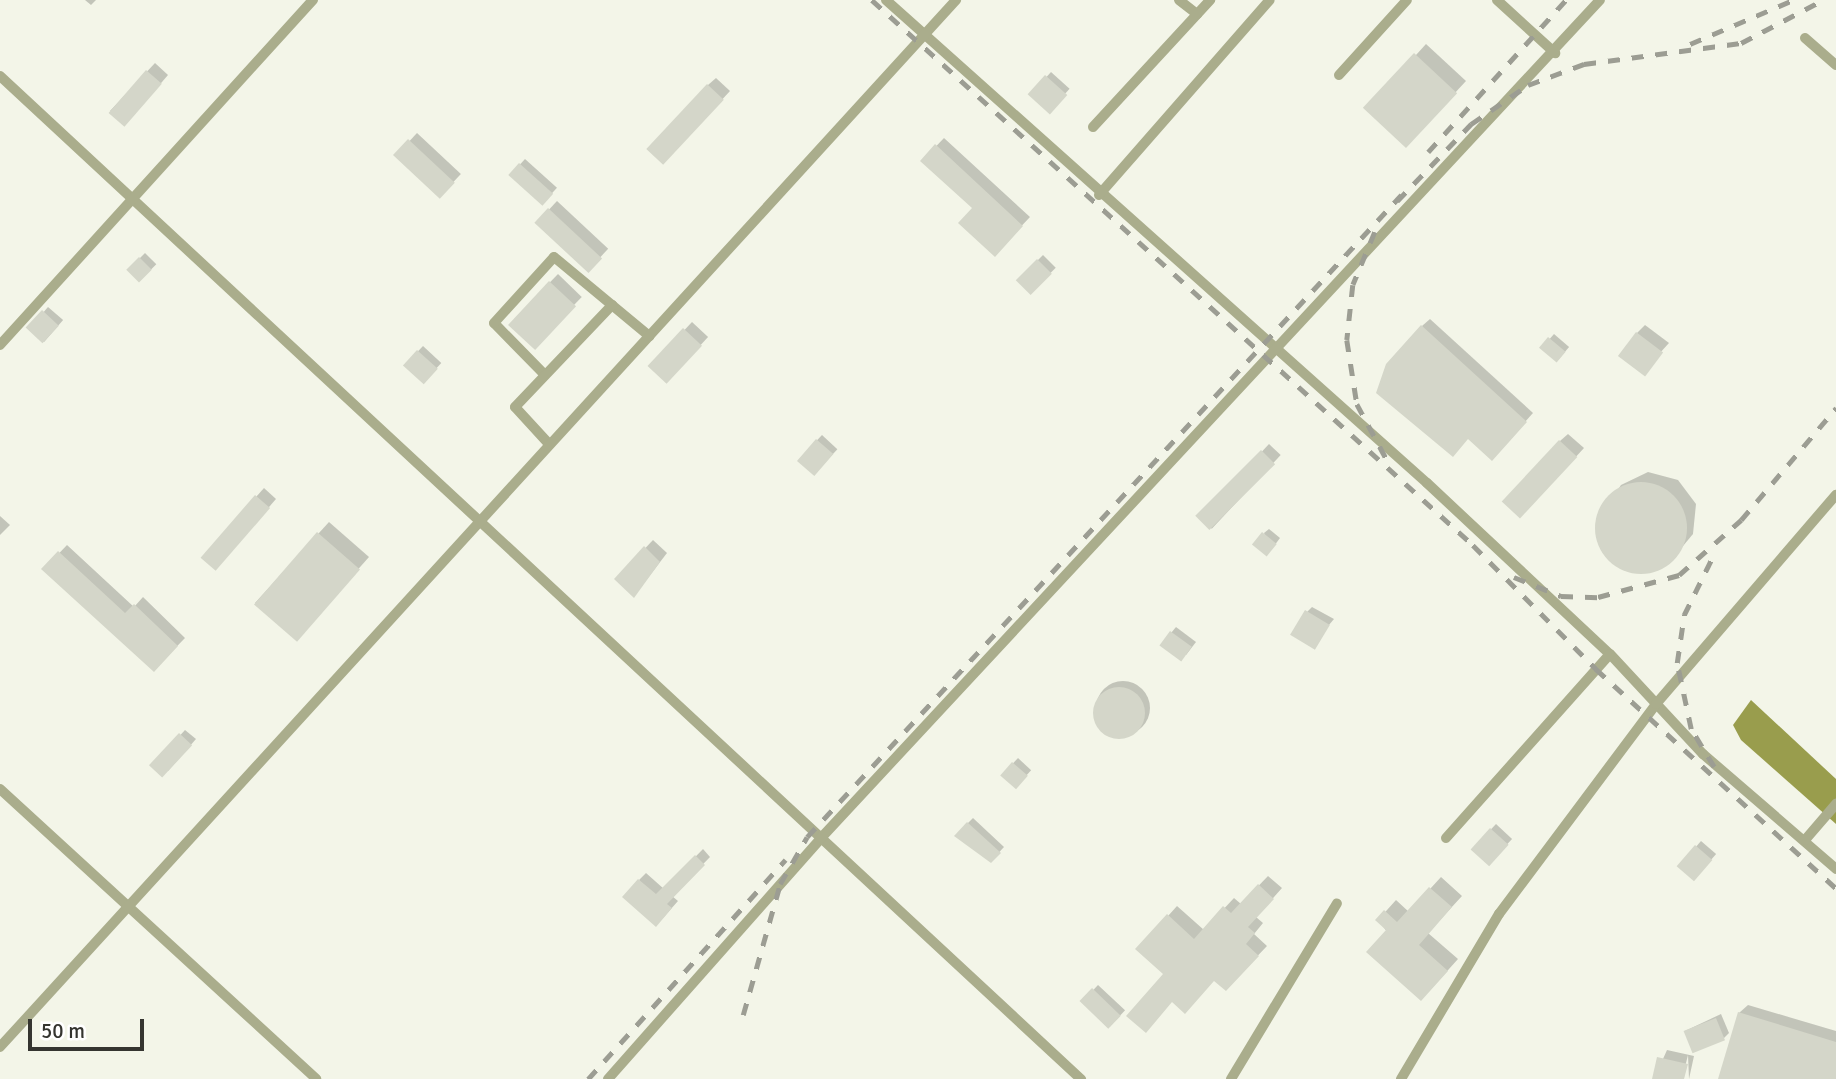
<!DOCTYPE html>
<style>
body{margin:0}
#map{position:relative;width:1836px;height:1079px;overflow:hidden;background:#f3f5e8;font-family:Signika,sans-serif}
div>[style]{position:absolute}
[style*='--x']{left:calc(var(--x)*1px);top:calc(var(--y)*1px);width:calc(var(--w)*1px);rotate:calc(var(--a)*1deg)}
.water>*{inset:0;background:#999d4d}
.shadow>*{inset:0;background:#0003;transform-origin:0 0}
.round{border-radius:50%}
.building>*{inset:0;background:#d4d6c9;transform-origin:0 0}
.service>*{height:10px;margin:-5px;padding:0 5px;transform-origin:5px;border-radius:5px;background:#aaad8c}
.rail>*{height:4.5px;margin-top:-2.25px;transform-origin:0;background:repeating-linear-gradient(90deg,#9c9d93 0 12px,transparent 0 24px)}
span{translate:-50% -50%;white-space:nowrap;text-align:center;line-height:1.15;-webkit-text-stroke:5px #fff;paint-order:stroke}
.scale{position:absolute;left:28px;top:1019px;width:116px;height:32px;box-sizing:border-box;border:4px solid #353530;border-top:0;padding-left:9px;font-size:21px;line-height:24px;white-space:nowrap;color:#353530;-webkit-text-stroke:5px #fff;paint-order:stroke}
</style>
<div id="map">
<div class="water">
<i style="clip-path:polygon(1751px 700px,1836px 779px,1836px 824px,1741px 740px,1733px 725px)"></i>
</div>
<div class="shadow">
<i style="clip-path:polygon(85px 0,96px 0,91px 5px)"></i>
<i style="clip-path:polygon(1426px 44px,1466px 81px,1416px 135px,1416px 55px)"></i>
<i style="clip-path:polygon(155px 63px,168px 75px,132px 117px,110px 111px)"></i>
<i style="left:1051px;top:72px;width:25px;height:30px;rotate:42deg"></i>
<i style="clip-path:polygon(716px 78px,730px 91px,671px 155px,708px 85px)"></i>
<i style="left:417px;top:133px;width:60px;height:30px;rotate:43deg"></i>
<i style="clip-path:polygon(944px 138px,1030px 217px,995px 254px,974px 208px,922px 161px)"></i>
<i style="left:525px;top:159px;width:43px;height:22px;rotate:42deg"></i>
<i style="left:557px;top:201px;width:70px;height:29px;rotate:43deg"></i>
<i style="left:145px;top:253px;width:16px;height:23px;rotate:45deg"></i>
<i style="left:1043px;top:255px;width:18px;height:35px;rotate:45deg"></i>
<i style="left:558px;top:274px;width:33px;height:70px;rotate:44deg"></i>
<i style="left:48px;top:307px;width:20px;height:29px;rotate:41deg"></i>
<i style="clip-path:polygon(1430px 319px,1533px 413px,1499px 451px,1469px 437px,1422px 326px)"></i>
<i style="left:692px;top:322px;width:22px;height:61px;rotate:43deg"></i>
<i style="clip-path:polygon(1645px 325px,1669px 343px,1648px 366px,1637px 333px)"></i>
<i style="left:1554px;top:334px;width:20px;height:18px;rotate:41deg"></i>
<i style="left:423px;top:346px;width:25px;height:26px;rotate:43deg"></i>
<i style="clip-path:polygon(1568px 434px,1584px 448px,1528px 509px,1560px 441px)"></i>
<i style="left:822px;top:435px;width:21px;height:34px;rotate:43deg"></i>
<i style="left:1269px;top:444px;width:16px;height:101px;rotate:43deg"></i>
<i style="clip-path:polygon(1648px 472px,1678px 480px,1696px 504px,1693px 534px,1673px 558px,1634px 571px,1610px 559px,1597px 521px,1621px 485px)"></i>
<i style="clip-path:polygon(264px 488px,276px 499px,223px 560px,202px 557px)"></i>
<i style="clip-path:polygon(0 516px,10px 525px,0 535px)"></i>
<i style="clip-path:polygon(329px 522px,369px 557px,305px 629px,255px 603px)"></i>
<i style="clip-path:polygon(1269px 529px,1280px 538px,1271px 550px,1264px 533px)"></i>
<i style="clip-path:polygon(653px 540px,667px 553px,634px 596px,616px 579px)"></i>
<i style="clip-path:polygon(67px 545px,134px 607px,143px 597px,185px 638px,154px 670px,44px 569px)"></i>
<i style="clip-path:polygon(1312px 607px,1334px 619px,1313px 644px,1307px 612px)"></i>
<i style="clip-path:polygon(1176px 627px,1196px 642px,1186px 655px,1161px 645px)"></i>
<i class="round" style="left:1096px;top:681px;width:54px;height:54px"></i>
<i style="clip-path:polygon(185px 730px,196px 739px,168px 771px,152px 766px)"></i>
<i style="left:1018px;top:758px;width:18px;height:23px;rotate:43deg"></i>
<i style="clip-path:polygon(973px 818px,1004px 847px,991px 861px,956px 835px)"></i>
<i style="left:1496px;top:824px;width:22px;height:35px;rotate:43deg"></i>
<i style="left:1701px;top:841px;width:20px;height:33px;rotate:41deg"></i>
<i style="clip-path:polygon(703px 849px,710px 857px,672px 896px,678px 901px,663px 918px,639px 880px,646px 873px,664px 889px)"></i>
<i style="clip-path:polygon(1268px 876px,1282px 888px,1256px 917px,1263px 923px,1254px 934px,1267px 946px,1226px 989px,1215px 979px,1165px 974px,1168px 916px,1177px 906px,1204px 930px,1234px 898px,1241px 904px)"></i>
<i style="clip-path:polygon(1441px 877px,1462px 896px,1428px 933px,1458px 959px,1431px 989px,1378px 920px,1396px 900px,1409px 912px)"></i>
<i style="left:1098px;top:985px;width:37px;height:23px;rotate:43deg"></i>
<i style="clip-path:polygon(1748px 1005px,1836px 1031px,1836px 1079px,1719px 1079px,1739px 1013px)"></i>
<i style="clip-path:polygon(1721px 1014px,1729px 1033px,1724px 1038px,1685px 1031px)"></i>
<i style="clip-path:polygon(1667px 1050px,1694px 1056px,1689px 1079px,1688px 1055px,1682px 1079px,1654px 1079px)"></i>
</div>
<div class="building">
<i style="left:1414px;top:53px;width:59px;height:75px;rotate:43deg"></i>
<i style="left:146px;top:70px;width:21px;height:57px;rotate:41deg"></i>
<i style="left:1045px;top:75px;width:30px;height:26px;rotate:42deg"></i>
<i style="left:707px;top:84px;width:23px;height:89px;rotate:43deg"></i>
<i style="left:408px;top:139px;width:64px;height:22px;rotate:43deg"></i>
<i style="clip-path:polygon(935px 144px,1023px 226px,995px 257px,958px 223px,972px 208px,920px 161px)"></i>
<i style="left:519px;top:163px;width:46px;height:16px;rotate:42deg"></i>
<i style="left:548px;top:208px;width:74px;height:20px;rotate:43deg"></i>
<i style="left:139px;top:257px;width:18px;height:18px;rotate:45deg"></i>
<i style="left:1037px;top:259px;width:21px;height:30px;rotate:45deg"></i>
<i style="left:549px;top:281px;width:37px;height:60px;rotate:43deg"></i>
<i style="left:42px;top:310px;width:23px;height:24px;rotate:43deg"></i>
<i style="clip-path:polygon(1421px 325px,1527px 422px,1492px 461px,1468px 439px,1453px 457px,1376px 393px,1386px 364px)"></i>
<i style="left:683px;top:328px;width:26px;height:52px;rotate:43deg"></i>
<i style="left:1636px;top:332px;width:34px;height:30px;rotate:37deg"></i>
<i style="left:1548px;top:337px;width:23px;height:14px;rotate:40deg"></i>
<i style="left:417px;top:350px;width:28px;height:21px;rotate:42deg"></i>
<i style="left:816px;top:439px;width:23px;height:29px;rotate:41deg"></i>
<i style="left:1559px;top:440px;width:25px;height:84px;rotate:43deg"></i>
<i style="left:1261px;top:450px;width:20px;height:93px;rotate:45deg"></i>
<i class="round" style="left:1595px;top:482px;width:92px;height:92px"></i>
<i style="left:255px;top:495px;width:20px;height:83px;rotate:41deg"></i>
<i style="left:317px;top:532px;width:57px;height:96px;rotate:41deg"></i>
<i style="left:1262px;top:532px;width:19px;height:16px;rotate:39deg"></i>
<i style="clip-path:polygon(644px 546px,660px 562px,634px 598px,614px 579px)"></i>
<i style="clip-path:polygon(58px 551px,125px 613px,134px 604px,178px 646px,154px 672px,41px 569px)"></i>
<i style="left:1305px;top:610px;width:29px;height:29px;rotate:31deg"></i>
<i style="left:1170px;top:631px;width:27px;height:18px;rotate:36deg"></i>
<i class="round" style="left:1093px;top:687px;width:52px;height:52px"></i>
<i style="left:179px;top:733px;width:18px;height:44px;rotate:43deg"></i>
<i style="left:1012px;top:762px;width:21px;height:18px;rotate:41deg"></i>
<i style="clip-path:polygon(967px 822px,1001px 853px,991px 863px,954px 836px)"></i>
<i style="left:1490px;top:828px;width:25px;height:29px;rotate:42deg"></i>
<i style="left:1695px;top:845px;width:23px;height:28px;rotate:41deg"></i>
<i style="clip-path:polygon(695px 855px,705px 865px,667px 904px,672px 908px,656px 927px,622px 897px,638px 879px,656px 894px)"></i>
<i style="clip-path:polygon(1258px 884px,1274px 899px,1248px 927px,1255px 933px,1246px 944px,1259px 956px,1226px 991px,1214px 981px,1185px 1014px,1172px 1002px,1146px 1033px,1126px 1016px,1163px 974px,1135px 949px,1167px 914px,1194px 939px,1223px 906px,1231px 913px)"></i>
<i style="clip-path:polygon(1429px 887px,1452px 907px,1419px 945px,1448px 971px,1421px 1001px,1366px 952px,1386px 930px,1375px 920px,1384px 910px,1397px 922px)"></i>
<i style="left:1092px;top:988px;width:40px;height:18px;rotate:44deg"></i>
<i style="clip-path:polygon(1738px 1012px,1836px 1042px,1836px 1079px,1718px 1079px)"></i>
<i style="left:1716px;top:1018px;width:24px;height:35px;rotate:68deg"></i>
<i style="clip-path:polygon(1657px 1057px,1688px 1064px,1684px 1079px,1652px 1079px)"></i>
</div>
<div class="service">
<i style="--x:886;--y:0;--w:725;--a:41.76"></i>
<i style="--x:1427;--y:483;--w:250;--a:43.1"></i>
<i style="--x:1610;--y:654;--w:137;--a:47.1"></i>
<i style="--x:1703;--y:754;--w:176;--a:40.8"></i>
<i style="--x:1179;--y:0;--w:23;--a:38"></i>
<i style="--x:1497;--y:0;--w:79;--a:42.4"></i>
<i style="--x:1805;--y:38;--w:41;--a:41.1"></i>
<i style="--x:1339;--y:75;--w:101;--a:-47.8"></i>
<i style="--x:0;--y:76;--w:1475;--a:42.86"></i>
<i style="--x:1093;--y:127;--w:173;--a:-47.3"></i>
<i style="--x:1099;--y:195;--w:259;--a:-48.8"></i>
<i style="--x:0;--y:345;--w:466;--a:-47.8"></i>
<i style="--x:544;--y:374;--w:71;--a:-134.4"></i>
<i style="--x:494;--y:323;--w:89;--a:-47.7"></i>
<i style="--x:554;--y:257;--w:124;--a:39.7"></i>
<i style="--x:549;--y:444;--w:50;--a:-132.6"></i>
<i style="--x:515;--y:407;--w:141;--a:-46.4"></i>
<i style="--x:0;--y:789;--w:429;--a:42.5"></i>
<i style="--x:1446;--y:838;--w:246;--a:-48.3"></i>
<i style="--x:1805;--y:840;--w:48;--a:-49.3"></i>
<i style="--x:0;--y:1047;--w:1418;--a:-47.6"></i>
<i style="--x:608;--y:1079;--w:322;--a:-48.5"></i>
<i style="--x:821;--y:838;--w:1144;--a:-47.09"></i>
<i style="--x:1231;--y:1079;--w:205;--a:-58.9"></i>
<i style="--x:1401;--y:1079;--w:192;--a:-59.3"></i>
<i style="--x:1499;--y:914;--w:262;--a:-53.2"></i>
<i style="--x:1656;--y:704;--w:276;--a:-49.3"></i>
</div>
<div class="rail">
<i style="--x:872;--y:0;--w:811;--a:42.2"></i>
<i style="--x:1473;--y:545;--w:175;--a:45.2"></i>
<i style="--x:1596;--y:669;--w:325;--a:42.4"></i>
<i style="--x:1690;--y:44;--w:112;--a:-23.1"></i>
<i style="--x:1428;--y:152;--w:205;--a:-47.8"></i>
<i style="--x:1397;--y:201;--w:107;--a:-46.1"></i>
<i style="--x:1471;--y:124;--w:69;--a:-34.4"></i>
<i style="--x:1528;--y:85;--w:60;--a:-20.6"></i>
<i style="--x:1584;--y:64;--w:158;--a:-7.6"></i>
<i style="--x:1741;--y:43;--w:93;--a:-27.7"></i>
<i style="--x:1375;--y:232;--w:57;--a:112.5"></i>
<i style="--x:1353;--y:285;--w:55;--a:96.2"></i>
<i style="--x:1347;--y:340;--w:65;--a:81.1"></i>
<i style="--x:1357;--y:404;--w:64;--a:61.8"></i>
<i style="--x:1514;--y:577;--w:51;--a:22"></i>
<i style="--x:1561;--y:596;--w:37;--a:2"></i>
<i style="--x:1598;--y:597;--w:84;--a:-15.2"></i>
<i style="--x:1679;--y:575;--w:83;--a:-41.6"></i>
<i style="--x:1741;--y:520;--w:147;--a:-49.7"></i>
<i style="--x:1714;--y:767;--w:44;--a:-121.2"></i>
<i style="--x:1691;--y:729;--w:67;--a:-102"></i>
<i style="--x:1677;--y:663;--w:49;--a:-81.7"></i>
<i style="--x:1684;--y:615;--w:70;--a:-63.8"></i>
<i style="--x:743;--y:1015;--w:136;--a:-74.2"></i>
<i style="--x:780;--y:884;--w:54;--a:-60.1"></i>
<i style="--x:807;--y:837;--w:875;--a:-47.22"></i>
<i style="--x:588;--y:1079;--w:295;--a:-48"></i>
</div>
<div class="scale">50 m</div>
</div>
